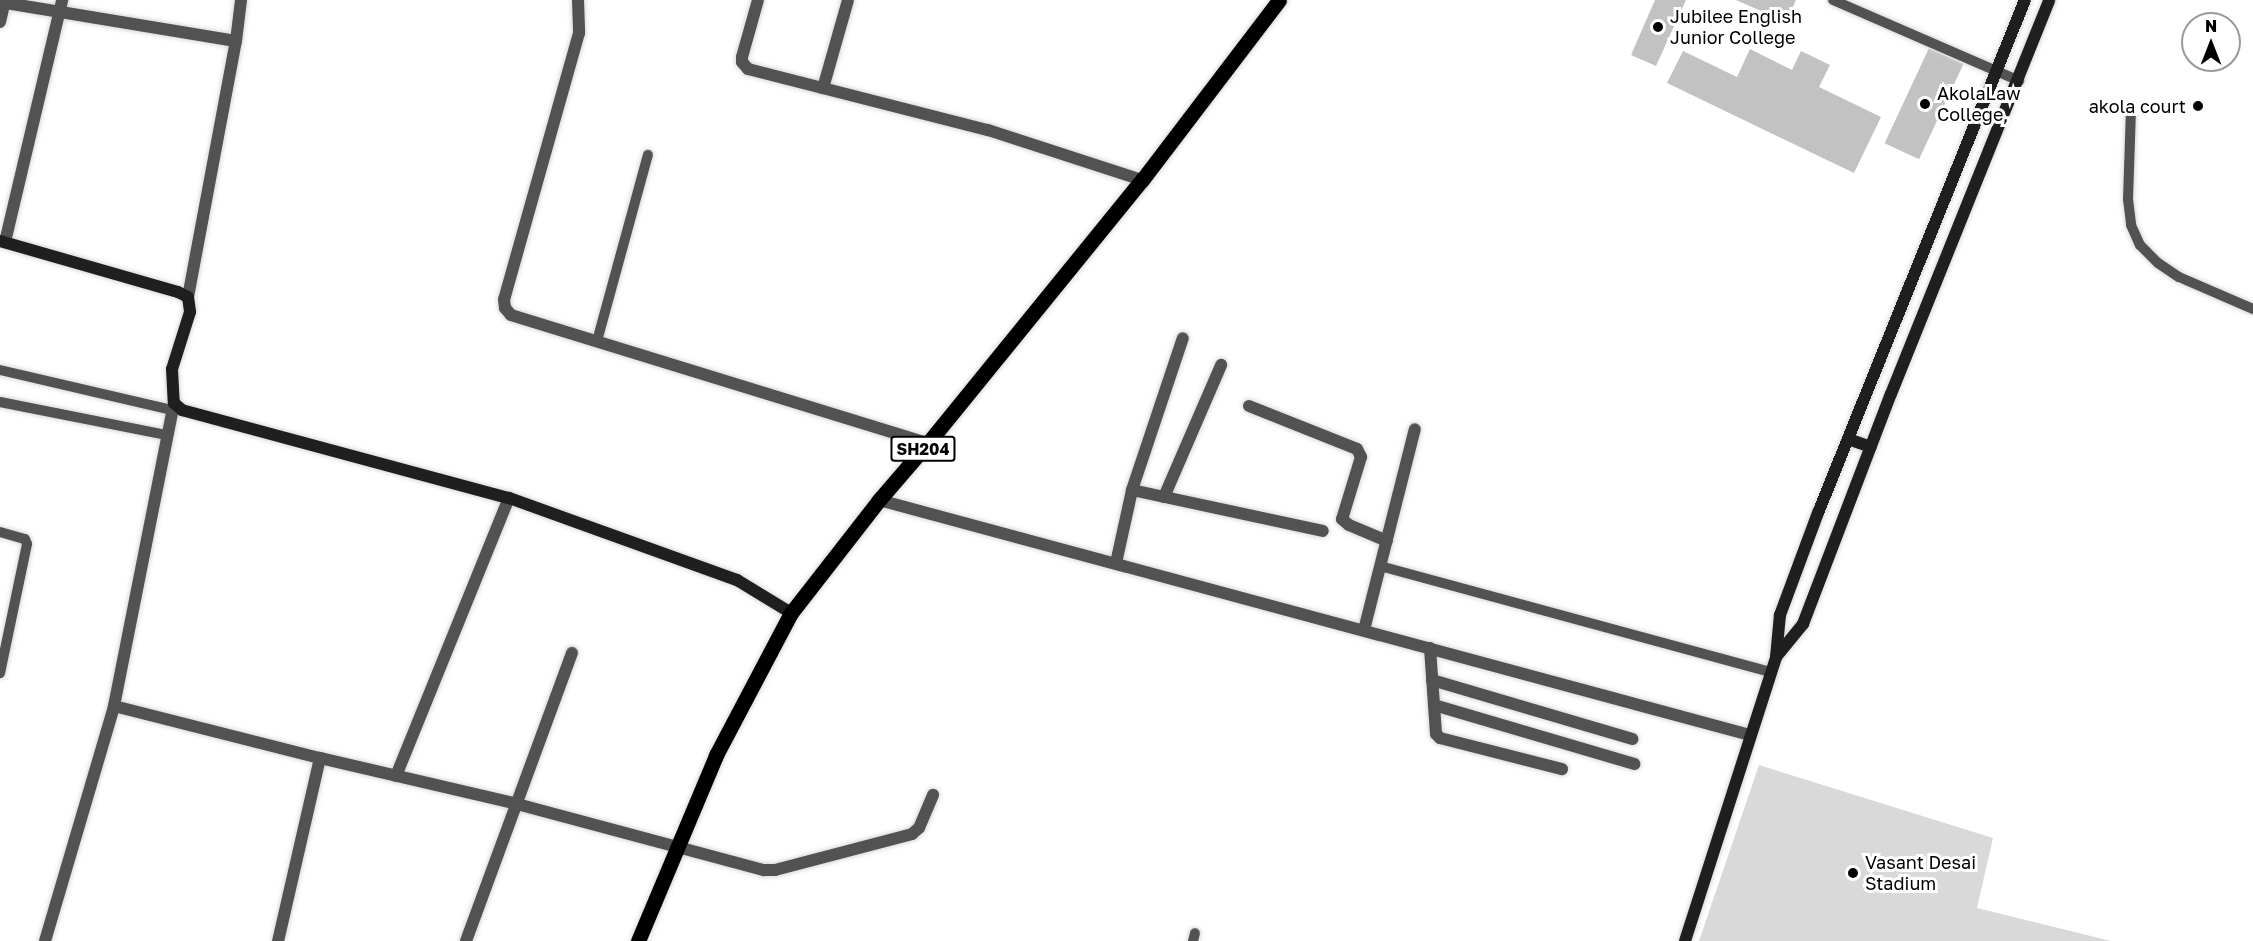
<!DOCTYPE html>
<style>
body{margin:0}
#map{position:relative;width:2253px;height:941px;overflow:hidden;background:#fff;font-family:"Golos Text",sans-serif}
div>[style]{position:absolute}
[style*='--x']{left:calc(var(--x)*1px);top:calc(var(--y)*1px);width:calc(var(--w)*1px);rotate:calc(var(--a)*1deg)}
.green>*{inset:0;background:#d9d9d9}
.building>*{inset:0;background:#c2c2c2;transform-origin:0 0}
.roads{filter:drop-shadow(0 0 2px #dbdbdb) drop-shadow(0 0 2px #dbdbdb)}
.lane>*{height:10px;margin:-5px;padding:0 5px;transform-origin:5px;border-radius:5px;background:#525252}
.street>*{height:12px;margin:-6px;padding:0 6px;transform-origin:6px;border-radius:6px;background:#525252}
.secondary>*{height:12px;margin:-6px;padding:0 6px;transform-origin:6px;border-radius:6px;background:#1f1f1f}
.primary>*{height:15px;margin:-7.5px;padding:0 7.5px;transform-origin:7.5px;border-radius:7.5px;background:#000}
.dots>*{width:16px;height:16px;translate:-50% -50%;box-sizing:border-box;border:3px solid #fff;border-radius:50%}
span{translate:-50% -50%;white-space:nowrap;text-align:center;line-height:1.15;-webkit-text-stroke:6px #fff;paint-order:stroke}
.shield-label span{padding:2px 4px;background:#fff;border:2px solid;border-radius:4px;-webkit-text-stroke-width:0}
.shield-label{font-size:16px;color:#000;font-weight:700}
.poi-label{font-size:18px;color:#000}
.left{translate:0 -50%;text-align:left}
.right{translate:-100% -50%;text-align:right}
.north{position:absolute;left:2181px;top:12px;width:60px;height:60px;box-sizing:border-box;background:#fff;border:2px solid #999;border-radius:50%;rotate:0deg;font-size:16px;font-weight:700;line-height:24px;text-align:center;color:#000}
.north::after{content:'';display:block;margin:auto;width:21px;height:27px;background:#000;clip-path:polygon(50% 0,100% 100%,50% 72%,0 100%)}
</style>
<div id="map">
<div class="green">
<i style="clip-path:polygon(1759px 765px,1993px 838px,1977px 908px,2111px 941px,1699px 941px)"></i>
</div>
<div class="building">
<i style="clip-path:polygon(1655px 0,1686px 0,1656px 66px,1631px 55px)"></i>
<i style="clip-path:polygon(1736px 0,1796px 0,1786px 22px)"></i>
<i style="left:1929px;top:48px;width:38px;height:105px;rotate:25deg"></i>
<i style="clip-path:polygon(1750px 49px,1792px 70px,1801px 51px,1830px 65px,1819px 87px,1881px 117px,1854px 173px,1667px 83px,1683px 51px,1737px 77px)"></i>
</div>
<div class="roads">
<div class="lane">
<i style="--x:1833;--y:0;--w:203;--a:23.5"></i>
<i style="--x:2131;--y:109;--w:90;--a:91.9"></i>
<i style="--x:2128;--y:199;--w:26;--a:83"></i>
<i style="--x:2131;--y:225;--w:22;--a:66"></i>
<i style="--x:2140;--y:245;--w:25;--a:45"></i>
<i style="--x:2158;--y:263;--w:25;--a:34"></i>
<i style="--x:2179;--y:277;--w:81;--a:23.4"></i>
<i style="--x:597;--y:341;--w:193;--a:-74.7"></i>
<i style="--x:0;--y:370;--w:177;--a:13.1"></i>
<i style="--x:0;--y:402;--w:169;--a:11.2"></i>
<i style="--x:0;--y:532;--w:26;--a:16"></i>
<i style="--x:25;--y:539;--w:5;--a:68"></i>
<i style="--x:27;--y:544;--w:132;--a:101.8"></i>
<i style="--x:1380;--y:566;--w:405;--a:15.2"></i>
<i style="--x:1193;--y:941;--w:8;--a:-76"></i>
</div>
<div class="street">
<i style="--x:578;--y:0;--w:33;--a:88"></i>
<i style="--x:579;--y:33;--w:276;--a:105.7"></i>
<i style="--x:504;--y:299;--w:9;--a:84"></i>
<i style="--x:505;--y:308;--w:9;--a:49"></i>
<i style="--x:511;--y:315;--w:436;--a:17.1"></i>
<i style="--x:758;--y:0;--w:59;--a:105.7"></i>
<i style="--x:742;--y:57;--w:5;--a:90"></i>
<i style="--x:742;--y:62;--w:9;--a:49"></i>
<i style="--x:748;--y:69;--w:248;--a:14.3"></i>
<i style="--x:988;--y:130;--w:162;--a:18"></i>
<i style="--x:0;--y:2;--w:239;--a:9.4"></i>
<i style="--x:0;--y:22;--w:23;--a:-77"></i>
<i style="--x:823;--y:88;--w:91;--a:-74.1"></i>
<i style="--x:5;--y:242;--w:249;--a:-76.7"></i>
<i style="--x:188;--y:297;--w:260;--a:-79.4"></i>
<i style="--x:236;--y:41;--w:41;--a:-83"></i>
<i style="--x:1249;--y:406;--w:116;--a:21.7"></i>
<i style="--x:1357;--y:449;--w:9;--a:63"></i>
<i style="--x:1361;--y:457;--w:65;--a:107"></i>
<i style="--x:1342;--y:519;--w:9;--a:41"></i>
<i style="--x:1349;--y:525;--w:41;--a:22.8"></i>
<i style="--x:1132;--y:490;--w:195;--a:12.1"></i>
<i style="--x:1164;--y:497;--w:144;--a:-66.6"></i>
<i style="--x:879;--y:500;--w:902;--a:15.1"></i>
<i style="--x:1116;--y:563;--w:75;--a:-77.6"></i>
<i style="--x:1132;--y:490;--w:160;--a:-71.5"></i>
<i style="--x:1364;--y:630;--w:207;--a:-75.8"></i>
<i style="--x:1430;--y:648;--w:86;--a:86"></i>
<i style="--x:1436;--y:734;--w:6;--a:45"></i>
<i style="--x:1440;--y:738;--w:126;--a:14.3"></i>
<i style="--x:1432;--y:680;--w:209;--a:16.4"></i>
<i style="--x:1434;--y:705;--w:209;--a:16.4"></i>
<i style="--x:114;--y:706;--w:212;--a:14.2"></i>
<i style="--x:320;--y:758;--w:188;--a:102.9"></i>
<i style="--x:320;--y:758;--w:202;--a:13.1"></i>
<i style="--x:517;--y:804;--w:256;--a:15"></i>
<i style="--x:764;--y:870;--w:11;--a:0"></i>
<i style="--x:775;--y:870;--w:142;--a:-14.7"></i>
<i style="--x:912;--y:834;--w:9;--a:-41"></i>
<i style="--x:919;--y:828;--w:36;--a:-67"></i>
<i style="--x:396;--y:776;--w:300;--a:-67.9"></i>
<i style="--x:45;--y:941;--w:245;--a:-73.6"></i>
<i style="--x:114;--y:706;--w:309;--a:-78.8"></i>
<i style="--x:466;--y:941;--w:307;--a:-69.8"></i>
</div>
<div class="secondary">
<i style="--x:0;--y:241;--w:185;--a:16"></i>
<i style="--x:178;--y:292;--w:11;--a:27"></i>
<i style="--x:188;--y:297;--w:15;--a:82"></i>
<i style="--x:190;--y:312;--w:60;--a:107.5"></i>
<i style="--x:172;--y:369;--w:34;--a:87"></i>
<i style="--x:174;--y:403;--w:11;--a:41"></i>
<i style="--x:182;--y:410;--w:339;--a:15.1"></i>
<i style="--x:509;--y:498;--w:242;--a:19.8"></i>
<i style="--x:737;--y:580;--w:63;--a:31.4"></i>
<i style="--x:1848;--y:439;--w:24;--a:19"></i>
<i style="--x:1776;--y:657;--w:43;--a:-50.7"></i>
<i style="--x:1803;--y:624;--w:246;--a:-69.1"></i>
<i style="--x:1891;--y:394;--w:424;--a:-68.1"></i>
<i style="--x:1685;--y:941;--w:298;--a:-72.2"></i>
<i style="--x:1776;--y:657;--w:42;--a:-84.6"></i>
<i style="--x:1780;--y:615;--w:109;--a:-69.6"></i>
<i style="--x:1818;--y:513;--w:553;--a:-68.03"></i>
</div>
<div class="primary">
<i style="--x:638;--y:941;--w:202;--a:-67.2"></i>
<i style="--x:716;--y:755;--w:161;--a:-62.2"></i>
<i style="--x:791;--y:613;--w:143;--a:-52.1"></i>
<i style="--x:879;--y:500;--w:75;--a:-49.3"></i>
<i style="--x:928;--y:443;--w:339;--a:-50.9"></i>
<i style="--x:1142;--y:180;--w:226;--a:-52.7"></i>
</div>
</div>
<div class="dots">
<i style="left:1658px;top:27px;background:#000"></i>
<i style="left:1925px;top:104px;background:#000"></i>
<i style="left:2198px;top:106px;background:#000"></i>
<i style="left:1853px;top:873px;background:#000"></i>
</div>
<div class="shield-label">
<span style="left:923px;top:449px">SH204</span>
</div>
<div class="poi-label">
<span class="left" style="left:1670px;top:27px">Jubilee English<br>Junior College</span>
<span class="left" style="left:1937px;top:104px">AkolaLaw<br>College,</span>
<span class="right" style="left:2186px;top:106px">akola court</span>
<span class="left" style="left:1865px;top:873px">Vasant Desai<br>Stadium</span>
</div>
<div class="north">N</div>
</div>
